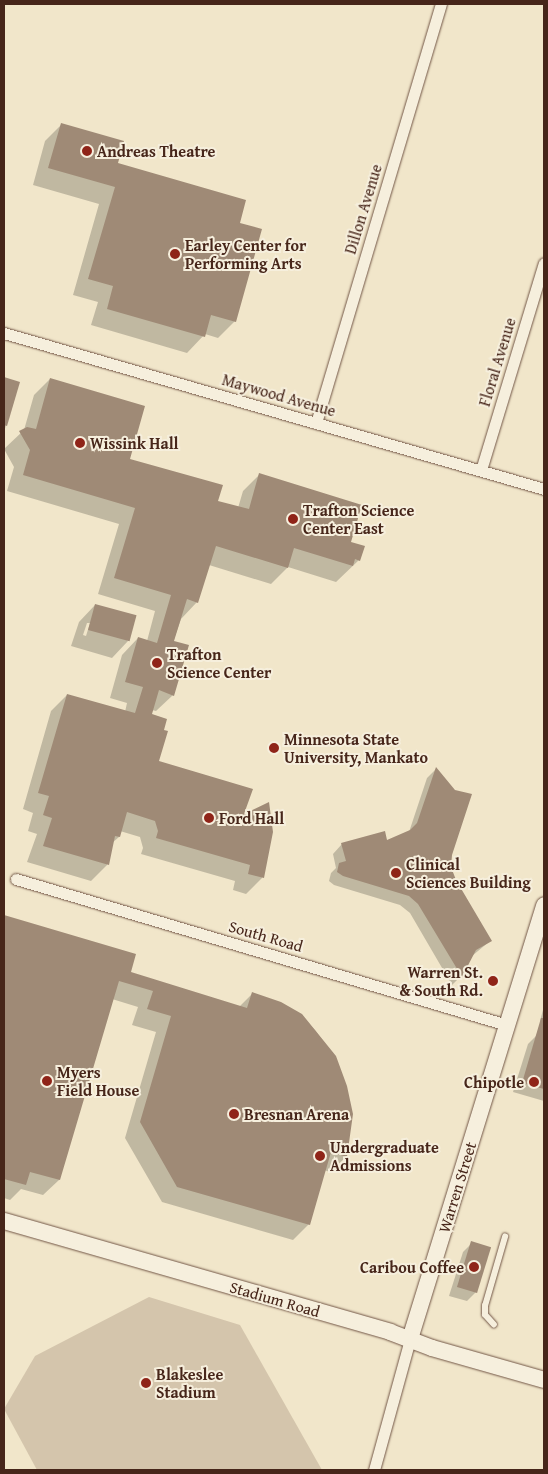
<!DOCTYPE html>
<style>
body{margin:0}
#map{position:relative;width:548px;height:1474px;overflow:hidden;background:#f1e6ca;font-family:"Gentium Book Plus",serif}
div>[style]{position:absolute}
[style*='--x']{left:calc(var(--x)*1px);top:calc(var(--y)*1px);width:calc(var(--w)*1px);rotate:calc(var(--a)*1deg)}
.green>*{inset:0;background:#d4c5ac}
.shadow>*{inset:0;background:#0003}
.building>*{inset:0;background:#9f8a76;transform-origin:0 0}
.roads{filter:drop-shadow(0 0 1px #725646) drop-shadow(0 0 1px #725646)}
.lane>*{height:5.5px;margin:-2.75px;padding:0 2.75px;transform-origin:2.75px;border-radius:2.75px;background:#f6efdd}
.street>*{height:11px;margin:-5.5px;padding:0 5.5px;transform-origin:5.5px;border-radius:5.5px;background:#f6efdd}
.secondary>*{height:16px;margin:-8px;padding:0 8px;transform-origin:8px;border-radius:8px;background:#f6efdd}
.dots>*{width:14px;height:14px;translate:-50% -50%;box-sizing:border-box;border:2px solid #f6efdd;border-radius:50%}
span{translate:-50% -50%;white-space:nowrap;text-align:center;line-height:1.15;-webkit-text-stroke:4px #f6efdd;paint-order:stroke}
.poi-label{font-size:16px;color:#47261a;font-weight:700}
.left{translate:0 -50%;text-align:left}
.right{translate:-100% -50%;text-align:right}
.street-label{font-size:16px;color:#47261a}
.frame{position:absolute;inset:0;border:5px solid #47261a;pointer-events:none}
</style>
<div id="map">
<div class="green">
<i style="clip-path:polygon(149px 1297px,240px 1325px,322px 1470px,37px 1470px,4px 1409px,35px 1356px)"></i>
</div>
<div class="shadow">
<i style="clip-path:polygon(62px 124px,116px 163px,238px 224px,235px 321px,218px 338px,205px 334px,187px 353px,91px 325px,98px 302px,73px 295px,99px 204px,33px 185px,45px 141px)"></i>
<i style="clip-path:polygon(4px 379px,18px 383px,4px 432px)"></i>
<i style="clip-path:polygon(50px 379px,128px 460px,217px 502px,238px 508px,243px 491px,259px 475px,349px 543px,359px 560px,336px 582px,288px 567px,271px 584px,209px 565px,197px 602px,181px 619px,173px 642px,173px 695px,156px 711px,152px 710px,151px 715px,158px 762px,271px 832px,262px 878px,246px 894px,233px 890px,235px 881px,141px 854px,143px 848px,140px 837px,120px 831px,119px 837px,112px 843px,107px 865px,91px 881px,27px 862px,37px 834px,28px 831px,33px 813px,23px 809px,51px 711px,67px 695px,125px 712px,127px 703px,110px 698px,122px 655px,138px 638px,147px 641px,155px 611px,98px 594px,119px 524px,7px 491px,14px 467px,4px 449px,24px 430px,34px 395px)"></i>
<i style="clip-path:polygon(evenodd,95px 605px,128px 641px,112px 658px,71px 646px,79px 622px,95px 605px,87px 623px,90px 623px,86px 636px,83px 635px,87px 623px)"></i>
<i style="clip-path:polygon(436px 769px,451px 855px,450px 867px,454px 880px,490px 941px,472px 956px,461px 976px,452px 985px,410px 913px,400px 905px,334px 885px,329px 881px,331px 873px,336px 868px,333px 854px,342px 844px,386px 842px,409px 832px,427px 778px)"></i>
<i style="clip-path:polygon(4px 916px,135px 955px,129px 973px,239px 1007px,253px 993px,301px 1015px,315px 1030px,335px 1057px,346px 1157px,330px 1172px,324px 1170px,309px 1224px,293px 1240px,162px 1202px,125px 1138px,156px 1032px,132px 1025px,138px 1007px,112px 999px,59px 1180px,43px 1195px,21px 1189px,10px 1200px,4px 1198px)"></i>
<i style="clip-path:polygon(544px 1006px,544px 1022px,540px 1021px)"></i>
<i style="clip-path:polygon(537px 1035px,544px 1037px,544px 1101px,513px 1092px,528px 1044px)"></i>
<i style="clip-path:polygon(472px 1243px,476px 1292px,467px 1301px,449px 1296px,463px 1252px)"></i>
</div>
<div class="building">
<i style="clip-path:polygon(61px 123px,124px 141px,118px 163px,246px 200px,240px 223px,262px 229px,236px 322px,211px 315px,205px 337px,107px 309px,113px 286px,88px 279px,115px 187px,48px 168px)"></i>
<i style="clip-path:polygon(4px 377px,20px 382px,7px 426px,4px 425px)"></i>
<i style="clip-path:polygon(50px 378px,145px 406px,130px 459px,223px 485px,218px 501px,249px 509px,259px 473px,362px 505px,351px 542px,365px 546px,360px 561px,355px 559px,353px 566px,294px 548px,288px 568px,216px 546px,198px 603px,187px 599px,174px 641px,189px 645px,174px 696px,159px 690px,152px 714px,167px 719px,164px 730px,168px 731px,159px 761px,253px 789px,244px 814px,269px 802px,273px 832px,264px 878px,248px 874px,250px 865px,156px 838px,158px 831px,155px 821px,127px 812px,120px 837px,115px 836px,109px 865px,43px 846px,52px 818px,43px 815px,49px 796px,38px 793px,67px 694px,135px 713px,143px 687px,125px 682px,138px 637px,157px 643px,171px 595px,114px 578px,135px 508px,23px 475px,30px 450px,19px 431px,27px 427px,36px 429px)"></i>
<i style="left:95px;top:604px;width:43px;height:27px;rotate:15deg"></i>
<i style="clip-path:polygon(436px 767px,455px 790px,472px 794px,452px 855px,451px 867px,456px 880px,492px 941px,476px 950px,462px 977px,418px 904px,409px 896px,343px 876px,337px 872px,339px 863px,346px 861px,341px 843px,385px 831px,387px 840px,410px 830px,417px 823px)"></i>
<i style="clip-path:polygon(4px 915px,136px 954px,131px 972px,247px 1008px,252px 992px,281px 1002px,302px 1014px,336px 1056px,347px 1086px,353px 1114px,347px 1157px,331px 1152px,310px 1225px,177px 1187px,140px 1122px,171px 1016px,147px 1009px,153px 991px,119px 981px,60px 1180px,30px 1172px,26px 1185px,4px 1179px)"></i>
<i style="clip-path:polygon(541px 1018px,544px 1018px,544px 1089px,522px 1083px)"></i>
<i style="left:471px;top:1241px;width:21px;height:48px;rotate:17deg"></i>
</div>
<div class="roads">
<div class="lane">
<i style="--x:494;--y:1325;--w:13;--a:-132"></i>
<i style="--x:485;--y:1315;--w:9;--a:-90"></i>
<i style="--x:485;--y:1306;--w:72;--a:-73.8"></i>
</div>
<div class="street">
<i style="--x:4;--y:333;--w:562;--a:16.11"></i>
<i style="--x:316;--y:423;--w:437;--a:-73.4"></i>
<i style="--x:481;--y:470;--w:216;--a:-73.1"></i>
<i style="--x:16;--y:879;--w:512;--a:16.56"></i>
<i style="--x:374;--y:1470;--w:136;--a:-74.6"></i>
</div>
<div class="secondary">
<i style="--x:4;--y:1221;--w:402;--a:16"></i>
<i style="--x:390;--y:1332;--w:45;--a:20.9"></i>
<i style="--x:432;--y:1348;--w:116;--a:15.9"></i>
<i style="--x:410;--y:1339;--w:454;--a:-72.8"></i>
</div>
</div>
<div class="dots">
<i style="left:87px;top:151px;background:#8f2418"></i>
<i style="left:175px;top:254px;background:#8f2418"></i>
<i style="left:80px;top:443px;background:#8f2418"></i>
<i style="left:293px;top:519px;background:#8f2418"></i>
<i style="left:157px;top:663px;background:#8f2418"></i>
<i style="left:274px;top:748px;background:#8f2418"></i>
<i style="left:209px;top:818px;background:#8f2418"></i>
<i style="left:396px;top:873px;background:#8f2418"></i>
<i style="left:493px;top:981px;background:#8f2418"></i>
<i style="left:47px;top:1081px;background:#8f2418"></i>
<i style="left:534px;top:1082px;background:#8f2418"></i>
<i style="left:234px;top:1114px;background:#8f2418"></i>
<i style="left:320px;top:1156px;background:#8f2418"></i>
<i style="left:474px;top:1267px;background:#8f2418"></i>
<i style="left:146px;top:1383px;background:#8f2418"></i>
</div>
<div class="poi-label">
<span class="left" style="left:97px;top:151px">Andreas Theatre</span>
<span class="left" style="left:185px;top:254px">Earley Center for<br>Performing Arts</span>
<span class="left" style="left:90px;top:443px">Wissink Hall</span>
<span class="left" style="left:303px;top:519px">Trafton Science<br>Center East</span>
<span class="left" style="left:167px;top:663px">Trafton<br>Science Center</span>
<span class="left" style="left:284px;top:748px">Minnesota State<br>University, Mankato</span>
<span class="left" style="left:219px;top:818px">Ford Hall</span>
<span class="left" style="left:406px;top:873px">Clinical<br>Sciences Building</span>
<span class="right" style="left:483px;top:981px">Warren St.<br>&amp; South Rd.</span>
<span class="left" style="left:57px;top:1081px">Myers<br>Field House</span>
<span class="right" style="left:524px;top:1082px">Chipotle</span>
<span class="left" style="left:244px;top:1114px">Bresnan Arena</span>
<span class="left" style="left:330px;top:1156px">Undergraduate<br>Admissions</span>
<span class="right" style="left:464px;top:1267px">Caribou Coffee</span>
<span class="left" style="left:156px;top:1383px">Blakeslee<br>Stadium</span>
</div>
<div class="street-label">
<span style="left:363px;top:209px;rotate:-73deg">Dillon Avenue</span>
<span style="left:497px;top:362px;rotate:-73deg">Floral Avenue</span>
<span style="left:279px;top:395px;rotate:16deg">Maywood Avenue</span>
<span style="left:266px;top:936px;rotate:16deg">South Road</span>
<span style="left:457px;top:1187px;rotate:-73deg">Warren Street</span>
<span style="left:275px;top:1299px;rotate:16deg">Stadium Road</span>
</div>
<div class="frame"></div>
</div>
